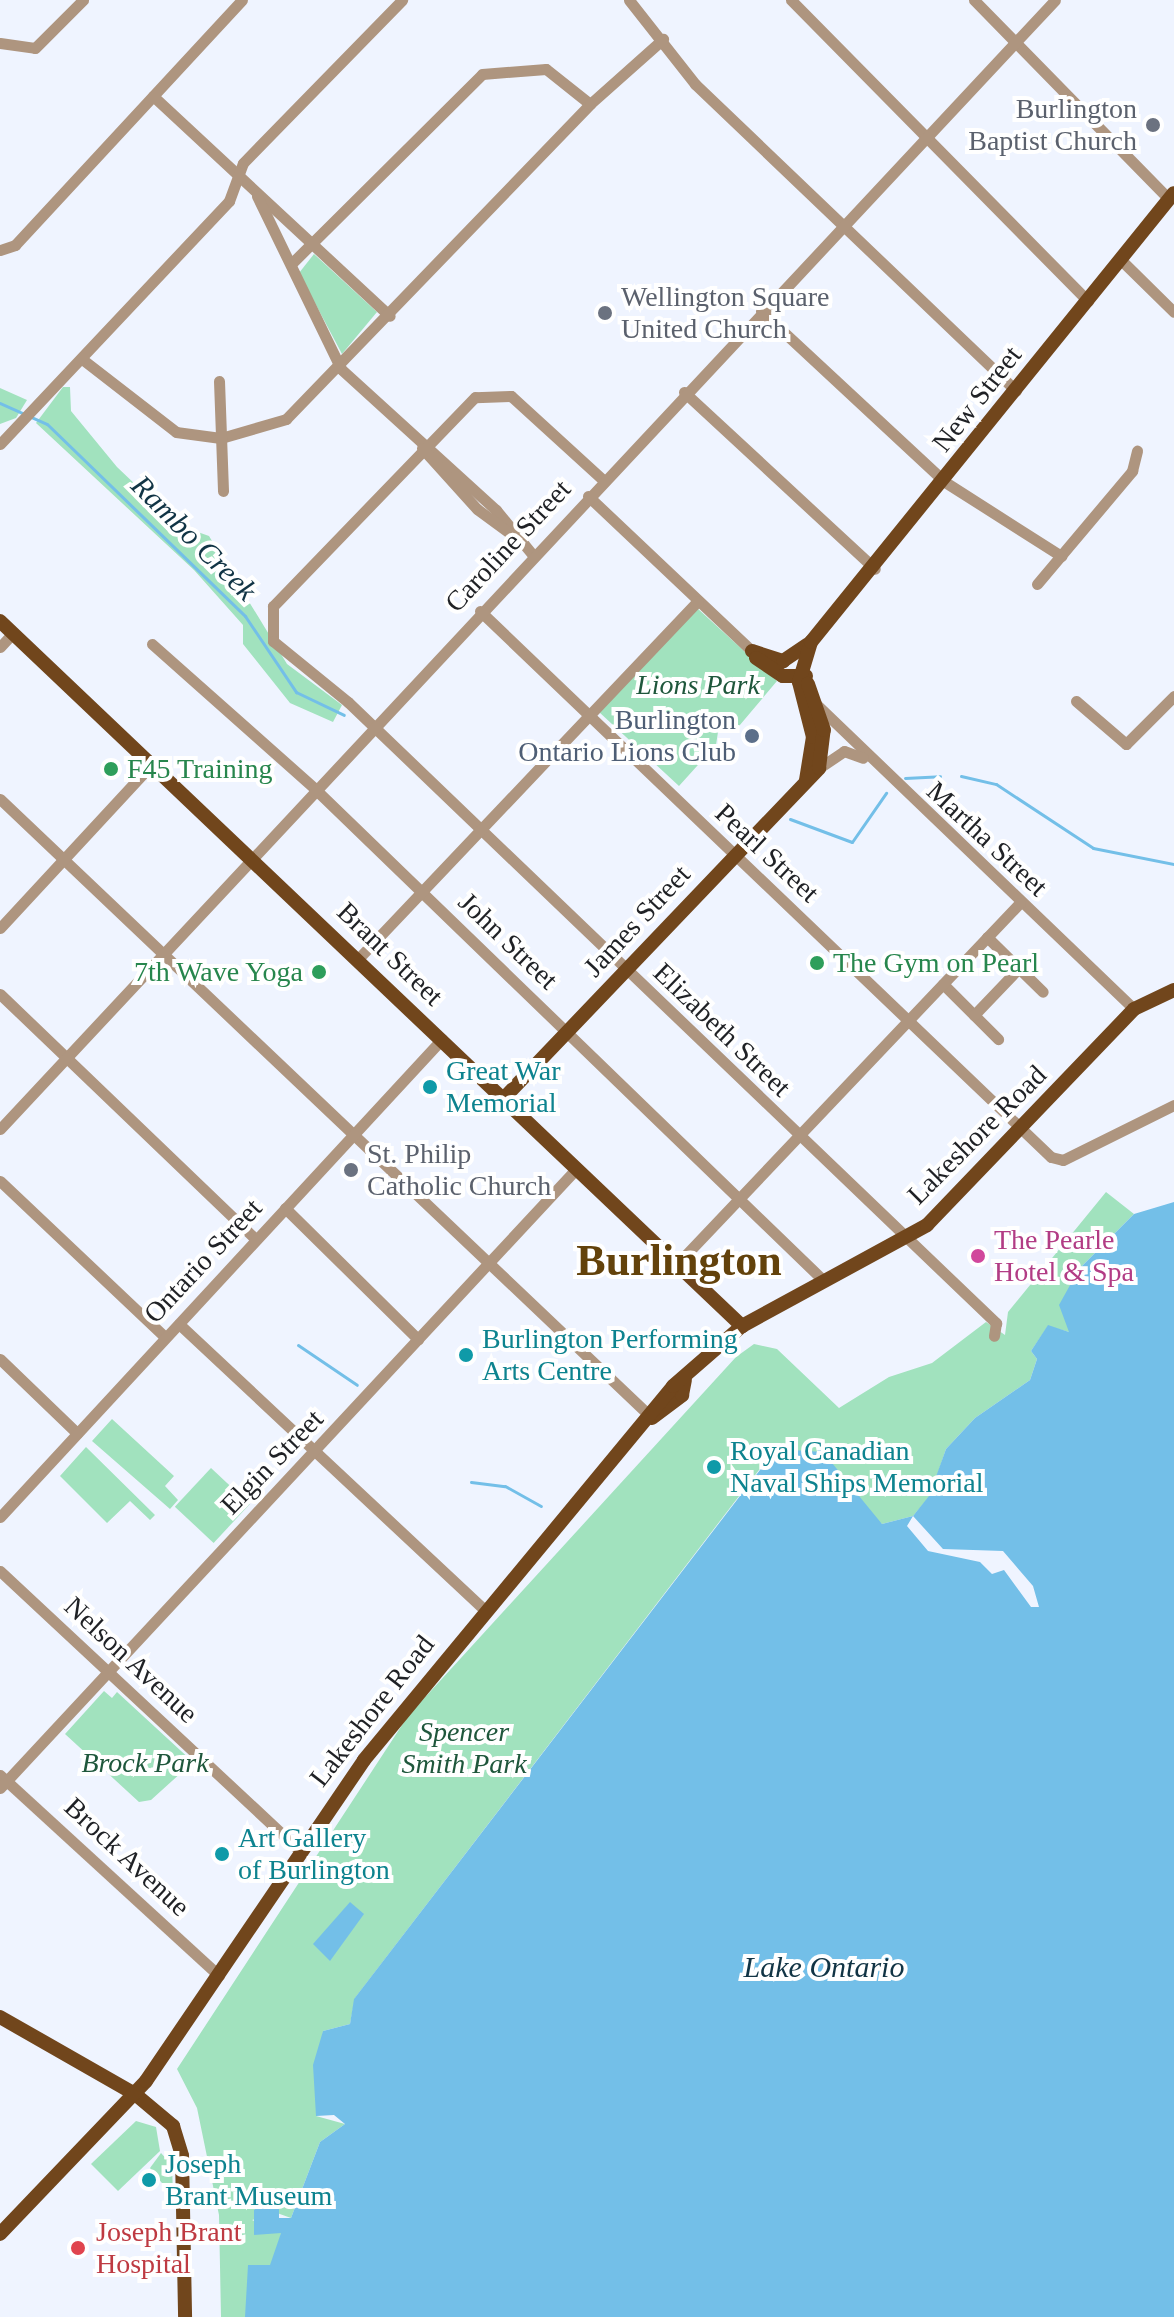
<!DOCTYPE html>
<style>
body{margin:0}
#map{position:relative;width:1174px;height:2317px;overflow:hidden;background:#eff4ff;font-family:"Times New Roman",serif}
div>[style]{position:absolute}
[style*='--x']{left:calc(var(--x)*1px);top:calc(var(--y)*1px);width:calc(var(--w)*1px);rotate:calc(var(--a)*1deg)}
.green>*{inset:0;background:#a1e2be;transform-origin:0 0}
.water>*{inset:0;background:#73bfe8}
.pier>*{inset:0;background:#eff4ff}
.stream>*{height:3px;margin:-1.5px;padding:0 1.5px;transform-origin:1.5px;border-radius:1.5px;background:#73bfe8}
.minor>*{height:11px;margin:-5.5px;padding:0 5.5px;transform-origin:5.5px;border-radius:5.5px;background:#ae957f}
.major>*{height:14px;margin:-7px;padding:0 7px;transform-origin:7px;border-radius:7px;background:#71461c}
.dots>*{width:22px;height:22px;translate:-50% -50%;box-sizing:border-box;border:4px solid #fff;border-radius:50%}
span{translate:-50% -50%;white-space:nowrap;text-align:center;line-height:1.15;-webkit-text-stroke:8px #fff;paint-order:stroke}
.worship-label{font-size:28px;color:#5b616d}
.right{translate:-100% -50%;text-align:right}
.left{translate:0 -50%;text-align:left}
.street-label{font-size:28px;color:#1f2125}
.park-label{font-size:28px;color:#1f573c;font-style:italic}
.service-label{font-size:28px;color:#4e5e75}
.leisure-label{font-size:28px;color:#27864d}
.culture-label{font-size:28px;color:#0d838f}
.hotel-label{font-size:28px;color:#b23c85}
.health-label{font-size:28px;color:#be3a42}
.water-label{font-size:30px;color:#113445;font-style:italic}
.town-label{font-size:44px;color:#63420b;font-weight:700}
</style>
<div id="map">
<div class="green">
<i style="clip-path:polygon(314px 254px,377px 312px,342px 354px,299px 273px)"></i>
<i style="clip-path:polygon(63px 387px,70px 387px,71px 411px,117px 467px,178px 525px,209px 536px,287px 664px,342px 705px,333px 722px,290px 703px,243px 644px,243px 625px,194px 570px,36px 423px)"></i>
<i style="clip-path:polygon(0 388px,27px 400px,16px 418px,0 424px)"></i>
<i style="clip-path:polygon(697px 608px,777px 681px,734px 732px,718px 732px,716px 745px,679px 786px,599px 712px)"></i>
<i style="clip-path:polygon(1106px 1192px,1134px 1214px,1079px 1269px,1069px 1332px,1048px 1326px,1031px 1351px,1037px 1359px,1030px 1380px,975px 1418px,946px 1449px,930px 1496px,913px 1516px,882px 1524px,775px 1449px,355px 1998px,350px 2024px,323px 2031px,316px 2116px,345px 2124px,320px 2142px,291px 2218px,277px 2213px,252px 2220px,281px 2233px,280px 2244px,251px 2317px,221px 2317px,219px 2215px,197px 2108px,177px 2069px,408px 1716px,736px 1357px,754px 1344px,777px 1349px,839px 1408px,889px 1377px,932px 1363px,986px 1322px,1005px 1335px,1008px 1312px)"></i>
<i style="clip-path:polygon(112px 1419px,174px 1476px,165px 1486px,178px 1500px,170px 1509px,92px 1441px)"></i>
<i style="clip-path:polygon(86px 1447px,155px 1515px,150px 1520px,130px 1501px,107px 1523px,60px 1476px)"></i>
<i style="left:211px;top:1468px;width:53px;height:53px;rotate:43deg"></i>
<i style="clip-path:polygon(104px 1691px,112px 1698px,117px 1692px,193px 1762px,151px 1800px,139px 1802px,65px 1734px)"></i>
<i style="clip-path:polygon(136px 2121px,156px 2127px,160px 2151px,118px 2191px,91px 2164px)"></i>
<i style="clip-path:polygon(161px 2153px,172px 2165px,173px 2197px,150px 2168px)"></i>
</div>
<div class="water">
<i style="clip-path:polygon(1174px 1202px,1174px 2317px,245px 2317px,248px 2265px,270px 2265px,281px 2233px,254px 2235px,254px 2210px,270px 2199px,279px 2202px,279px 2218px,291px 2218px,320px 2142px,345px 2124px,334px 2115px,316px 2116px,313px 2065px,323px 2031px,350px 2024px,354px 1999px,776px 1449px,823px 1452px,882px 1524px,913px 1516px,929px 1496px,946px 1449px,975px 1418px,1030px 1380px,1037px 1359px,1031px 1351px,1048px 1325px,1069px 1332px,1059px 1305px,1079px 1269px,1134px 1214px)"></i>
<i style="clip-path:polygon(350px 1902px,364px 1914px,330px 1961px,313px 1944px)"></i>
</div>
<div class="pier">
<i style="clip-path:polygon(913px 1516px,943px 1549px,1003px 1551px,1033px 1586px,1039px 1607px,1031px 1607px,1004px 1570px,992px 1574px,980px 1562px,928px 1551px,907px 1526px)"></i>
</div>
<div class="stream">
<i style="--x:0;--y:403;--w:51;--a:24.1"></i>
<i style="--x:47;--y:424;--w:276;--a:44.1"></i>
<i style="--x:245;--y:616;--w:92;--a:56.1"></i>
<i style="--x:296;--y:692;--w:53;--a:25.6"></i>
<i style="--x:961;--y:776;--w:36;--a:13"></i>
<i style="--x:996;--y:784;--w:116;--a:33.4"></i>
<i style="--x:1093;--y:848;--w:83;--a:11.2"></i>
<i style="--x:905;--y:778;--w:35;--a:-3"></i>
<i style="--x:790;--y:819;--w:66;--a:20.4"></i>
<i style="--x:852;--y:842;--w:60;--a:-55.2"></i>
<i style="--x:298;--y:1345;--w:71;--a:34.1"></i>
<i style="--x:819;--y:1447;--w:5;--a:90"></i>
<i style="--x:471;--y:1482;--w:34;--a:7"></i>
<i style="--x:505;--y:1486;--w:41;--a:29.1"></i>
</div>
<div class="minor">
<i style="--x:629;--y:0;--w:107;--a:51.8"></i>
<i style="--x:695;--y:84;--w:444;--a:43.7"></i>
<i style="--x:791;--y:0;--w:423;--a:45.4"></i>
<i style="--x:974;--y:0;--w:279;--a:45.6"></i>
<i style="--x:0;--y:43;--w:35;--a:8"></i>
<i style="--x:35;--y:48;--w:68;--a:-45"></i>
<i style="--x:153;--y:96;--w:323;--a:42.9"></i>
<i style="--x:257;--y:196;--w:192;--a:64.1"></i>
<i style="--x:341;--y:369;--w:210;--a:42.3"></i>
<i style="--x:496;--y:510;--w:57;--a:50.7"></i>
<i style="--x:0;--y:250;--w:16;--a:-18"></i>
<i style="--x:15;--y:245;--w:334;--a:-47.2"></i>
<i style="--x:1121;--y:260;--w:74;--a:44.5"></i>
<i style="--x:291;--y:264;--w:269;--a:-44.8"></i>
<i style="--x:482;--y:74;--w:64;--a:-4.5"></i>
<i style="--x:546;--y:69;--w:56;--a:38.5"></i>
<i style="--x:761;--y:311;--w:251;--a:42.9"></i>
<i style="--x:945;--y:482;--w:138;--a:32.5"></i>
<i style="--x:82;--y:359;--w:119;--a:37.8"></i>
<i style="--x:176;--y:432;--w:45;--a:7.6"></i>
<i style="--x:221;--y:438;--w:68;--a:-16.3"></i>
<i style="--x:286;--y:419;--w:438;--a:-46"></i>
<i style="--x:590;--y:104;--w:98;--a:-41.7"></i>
<i style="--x:219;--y:381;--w:110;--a:87.9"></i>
<i style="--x:684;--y:392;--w:260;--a:42.8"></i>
<i style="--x:0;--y:444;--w:334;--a:-46.7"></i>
<i style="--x:229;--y:201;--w:40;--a:-69.8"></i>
<i style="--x:243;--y:163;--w:228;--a:-45.7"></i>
<i style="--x:422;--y:448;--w:82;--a:48"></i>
<i style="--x:477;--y:509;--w:52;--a:36.4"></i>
<i style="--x:602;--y:479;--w:123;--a:-137.6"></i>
<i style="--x:511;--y:396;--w:36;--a:178"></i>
<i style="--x:475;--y:397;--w:291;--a:134"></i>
<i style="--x:273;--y:606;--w:35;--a:90"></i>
<i style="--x:273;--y:641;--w:97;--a:39.1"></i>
<i style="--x:348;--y:702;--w:898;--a:43.78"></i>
<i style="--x:996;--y:1323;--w:13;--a:99"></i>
<i style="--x:588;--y:496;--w:226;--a:43.4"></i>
<i style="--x:1037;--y:584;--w:148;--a:-49.9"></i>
<i style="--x:1132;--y:471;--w:21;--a:-76"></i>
<i style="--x:480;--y:611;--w:790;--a:43.72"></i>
<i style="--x:1051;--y:1157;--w:12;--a:14"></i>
<i style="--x:1063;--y:1160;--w:124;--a:-26.4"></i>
<i style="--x:152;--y:644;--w:217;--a:41.6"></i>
<i style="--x:314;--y:788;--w:708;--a:44.03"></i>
<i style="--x:0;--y:647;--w:19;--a:-47"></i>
<i style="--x:1076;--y:701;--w:66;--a:40.7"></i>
<i style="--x:1126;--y:744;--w:68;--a:-45"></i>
<i style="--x:817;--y:705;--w:439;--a:43.8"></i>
<i style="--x:819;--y:768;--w:30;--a:-34"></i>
<i style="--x:844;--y:751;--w:20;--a:20"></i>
<i style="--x:0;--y:799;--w:899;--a:43.51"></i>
<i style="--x:0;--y:928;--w:224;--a:-47.2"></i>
<i style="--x:987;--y:937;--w:78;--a:44.5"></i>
<i style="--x:357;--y:960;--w:495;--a:-46.5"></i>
<i style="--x:943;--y:984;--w:78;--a:45"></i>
<i style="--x:0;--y:994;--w:352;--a:43.8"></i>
<i style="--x:974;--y:1015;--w:64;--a:-46.3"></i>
<i style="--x:0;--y:1129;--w:1545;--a:-46.94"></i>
<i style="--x:0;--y:1181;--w:227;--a:43.4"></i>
<i style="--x:285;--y:1208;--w:187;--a:44.6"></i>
<i style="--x:679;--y:1262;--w:495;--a:-46.5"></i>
<i style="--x:179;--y:1324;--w:419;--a:43.1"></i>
<i style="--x:0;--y:1359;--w:107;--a:43.9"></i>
<i style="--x:0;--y:1517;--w:651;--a:-47.24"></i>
<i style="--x:0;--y:1571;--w:409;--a:43"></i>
<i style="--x:0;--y:1775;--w:297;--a:42.5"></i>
<i style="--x:0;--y:1788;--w:847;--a:-47.06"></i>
</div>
<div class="major">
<i style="--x:0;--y:621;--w:1024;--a:43.54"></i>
<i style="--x:752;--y:651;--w:33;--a:18"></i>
<i style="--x:783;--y:661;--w:29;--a:-34"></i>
<i style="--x:756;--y:658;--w:32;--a:34"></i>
<i style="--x:783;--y:676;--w:23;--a:0"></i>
<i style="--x:806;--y:780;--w:44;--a:-80.8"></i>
<i style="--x:813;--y:737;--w:57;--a:-104.3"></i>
<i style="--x:799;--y:682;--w:42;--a:-73.3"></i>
<i style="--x:811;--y:642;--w:577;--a:-51.05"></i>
<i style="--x:505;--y:1097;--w:455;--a:-46.3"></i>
<i style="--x:819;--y:768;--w:38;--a:-83"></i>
<i style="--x:824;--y:730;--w:49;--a:-109.2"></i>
<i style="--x:652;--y:1418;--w:38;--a:-37"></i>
<i style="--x:682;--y:1395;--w:15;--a:-79"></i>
<i style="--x:0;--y:2017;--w:155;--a:29.7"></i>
<i style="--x:135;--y:2094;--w:50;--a:40.1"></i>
<i style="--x:173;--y:2126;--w:31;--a:73"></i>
<i style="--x:182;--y:2156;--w:161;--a:88.9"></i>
<i style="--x:0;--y:2234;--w:211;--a:-46.3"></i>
<i style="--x:146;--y:2081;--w:388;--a:-55.8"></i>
<i style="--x:364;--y:1760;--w:485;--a:-50.4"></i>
<i style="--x:673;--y:1386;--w:91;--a:-41"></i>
<i style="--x:742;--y:1326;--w:211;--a:-28.6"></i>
<i style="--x:927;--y:1225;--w:299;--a:-46.2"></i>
<i style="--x:1134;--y:1009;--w:44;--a:-25.4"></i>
</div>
<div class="dots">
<i style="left:1153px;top:125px;background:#6b7280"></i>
<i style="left:605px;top:313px;background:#6b7280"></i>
<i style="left:752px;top:736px;background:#5c6f8a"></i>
<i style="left:111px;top:769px;background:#2e9e5b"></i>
<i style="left:817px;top:963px;background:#2e9e5b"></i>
<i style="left:319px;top:972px;background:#2e9e5b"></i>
<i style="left:430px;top:1087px;background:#0f9aa8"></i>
<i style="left:351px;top:1170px;background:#6b7280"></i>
<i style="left:978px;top:1256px;background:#d1479c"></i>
<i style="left:466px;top:1355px;background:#0f9aa8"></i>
<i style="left:714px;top:1467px;background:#0f9aa8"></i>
<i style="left:222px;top:1854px;background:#0f9aa8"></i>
<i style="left:149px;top:2180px;background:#0f9aa8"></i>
<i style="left:78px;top:2248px;background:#e0444e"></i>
</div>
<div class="worship-label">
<span class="right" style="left:1137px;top:125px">Burlington<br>Baptist Church</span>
<span class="left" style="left:621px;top:313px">Wellington Square<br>United Church</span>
<span class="left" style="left:367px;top:1170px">St. Philip<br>Catholic Church</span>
</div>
<div class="street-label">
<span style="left:977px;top:399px;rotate:-52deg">New Street</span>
<span style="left:508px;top:546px;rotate:-47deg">Caroline Street</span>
<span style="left:987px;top:839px;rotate:43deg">Martha Street</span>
<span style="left:767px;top:853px;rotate:43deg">Pearl Street</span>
<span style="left:637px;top:921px;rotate:-47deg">James Street</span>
<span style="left:508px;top:941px;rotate:44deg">John Street</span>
<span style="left:390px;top:954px;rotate:44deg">Brant Street</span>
<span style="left:722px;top:1030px;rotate:44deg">Elizabeth Street</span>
<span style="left:977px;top:1135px;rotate:-45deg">Lakeshore Road</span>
<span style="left:203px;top:1261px;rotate:-47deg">Ontario Street</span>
<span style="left:272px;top:1462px;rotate:-46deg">Elgin Street</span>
<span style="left:131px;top:1660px;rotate:43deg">Nelson Avenue</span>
<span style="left:372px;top:1711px;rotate:-52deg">Lakeshore Road</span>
<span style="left:127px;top:1857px;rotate:43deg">Brock Avenue</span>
</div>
<div class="park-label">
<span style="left:698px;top:685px">Lions Park</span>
<span style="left:464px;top:1748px">Spencer<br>Smith Park</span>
<span style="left:145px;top:1763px">Brock Park</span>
</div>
<div class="service-label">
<span class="right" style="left:736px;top:736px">Burlington<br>Ontario Lions Club</span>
</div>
<div class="leisure-label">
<span class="left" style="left:127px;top:769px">F45 Training</span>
<span class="left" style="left:833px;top:963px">The Gym on Pearl</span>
<span class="right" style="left:303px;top:972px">7th Wave Yoga</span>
</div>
<div class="culture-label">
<span class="left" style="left:446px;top:1087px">Great War<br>Memorial</span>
<span class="left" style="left:482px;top:1355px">Burlington Performing<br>Arts Centre</span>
<span class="left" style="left:730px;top:1467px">Royal Canadian<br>Naval Ships Memorial</span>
<span class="left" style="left:238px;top:1854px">Art Gallery<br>of Burlington</span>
<span class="left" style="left:165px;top:2180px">Joseph<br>Brant Museum</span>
</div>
<div class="hotel-label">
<span class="left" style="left:994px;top:1256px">The Pearle<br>Hotel &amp; Spa</span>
</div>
<div class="health-label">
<span class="left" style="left:96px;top:2248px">Joseph Brant<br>Hospital</span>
</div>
<div class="water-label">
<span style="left:194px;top:538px;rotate:45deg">Rambo Creek</span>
<span style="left:824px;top:1967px">Lake Ontario</span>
</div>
<div class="town-label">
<span style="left:679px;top:1261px">Burlington</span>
</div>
</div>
